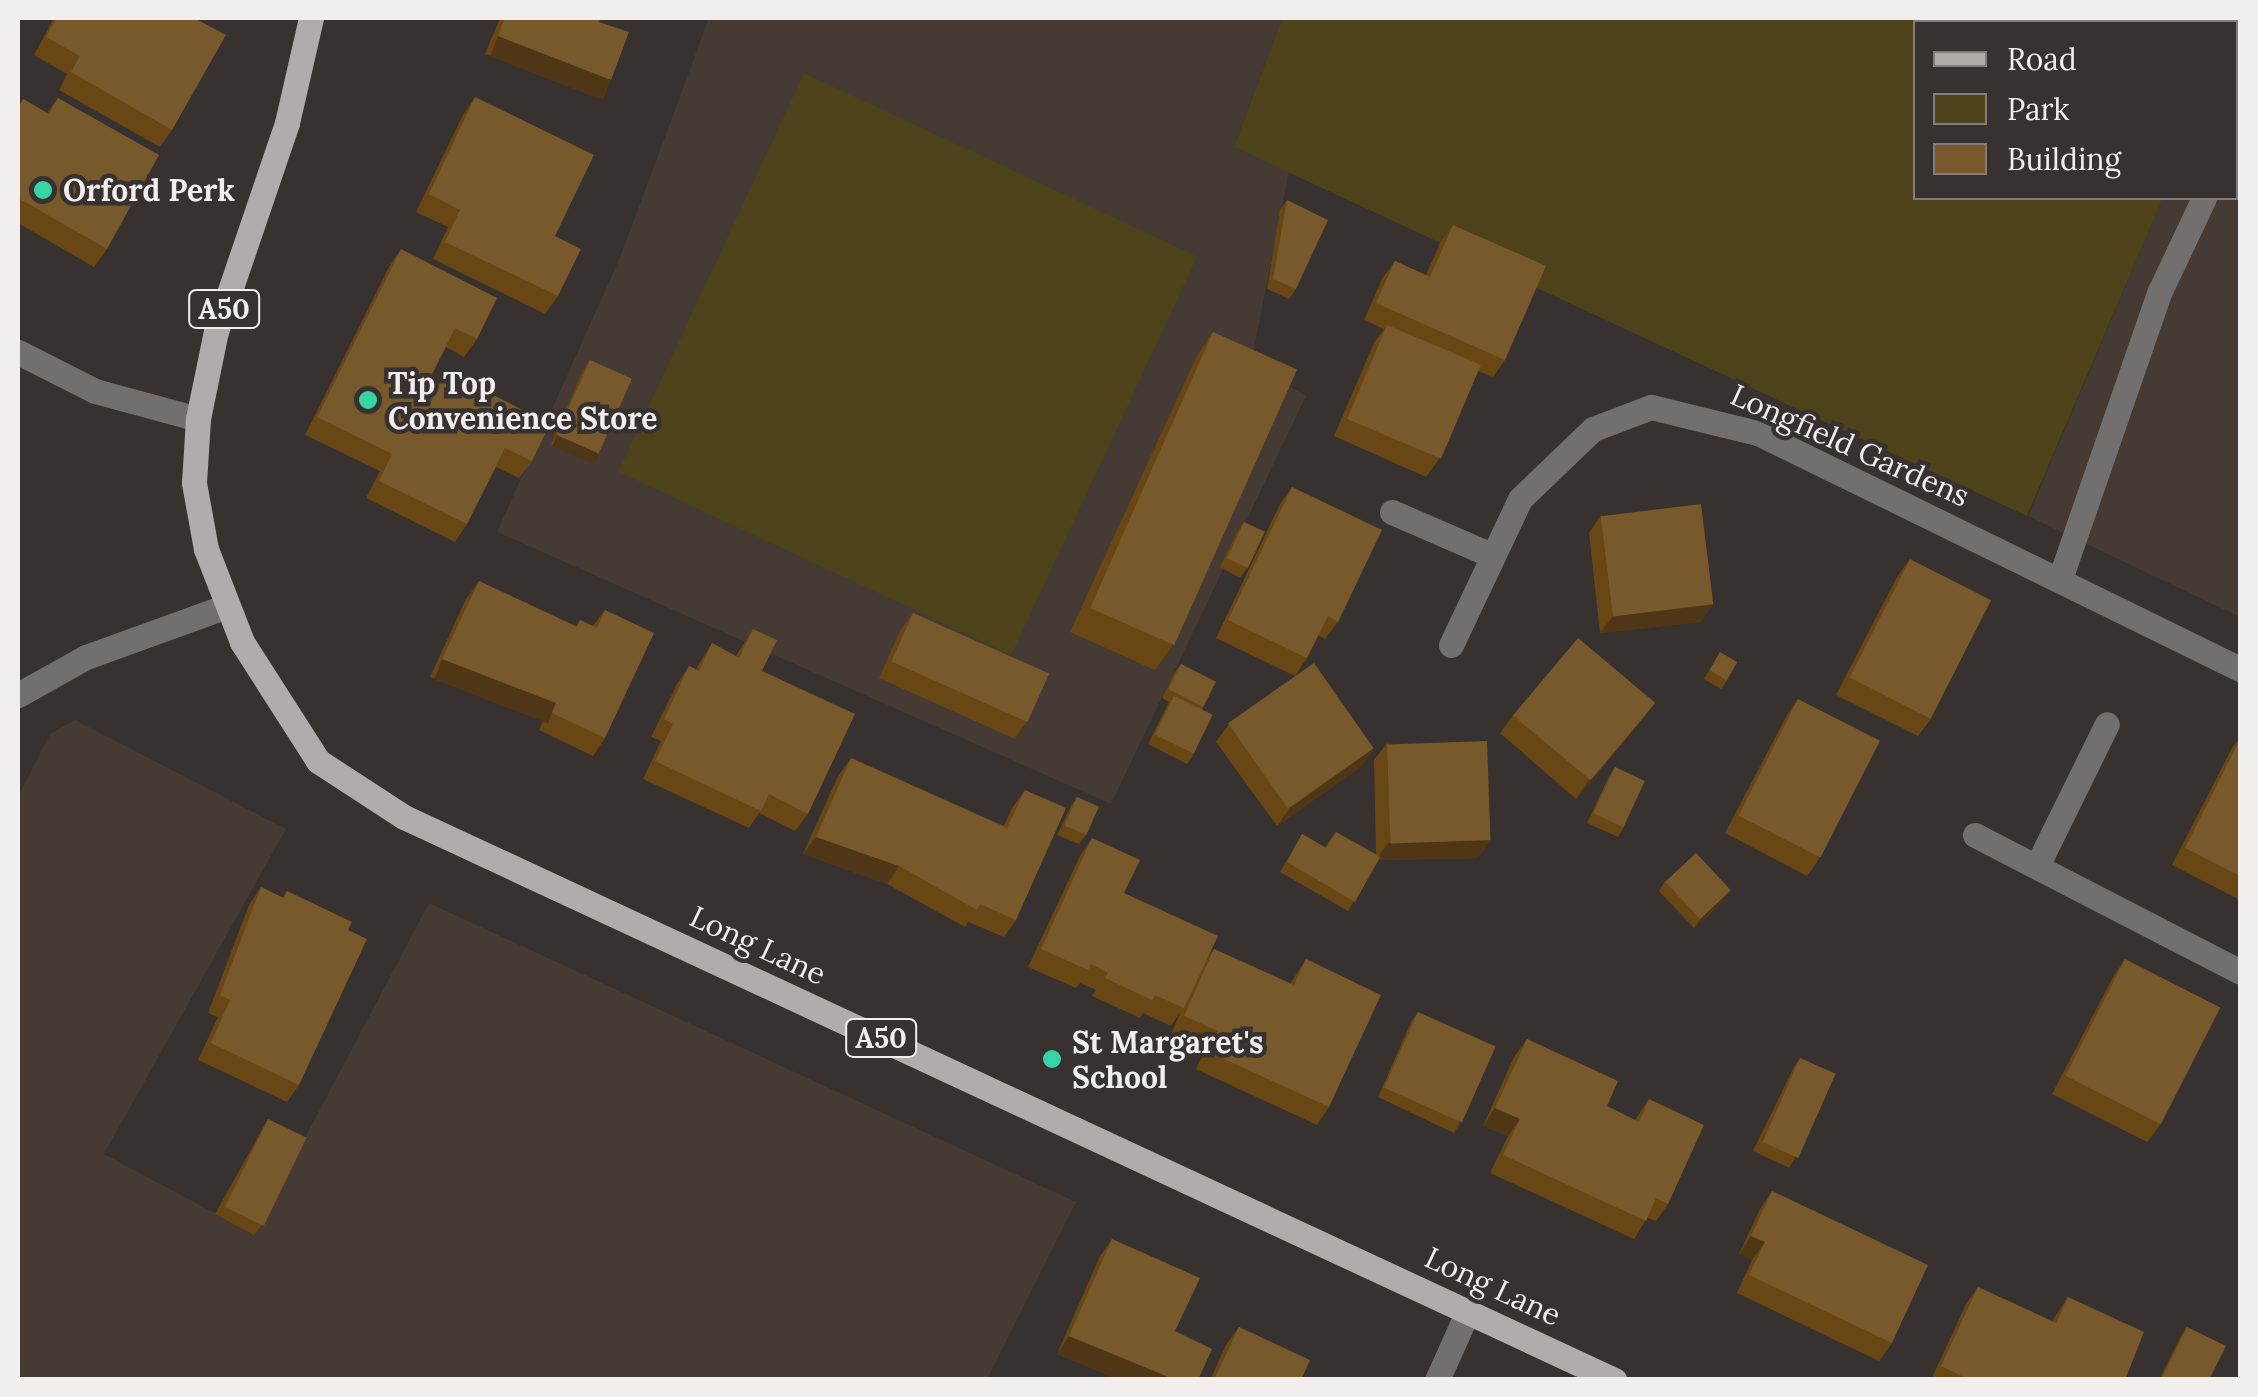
<!DOCTYPE html>
<style>
body{margin:0}
#map{position:relative;width:2258px;height:1397px;overflow:hidden;background:#37312f;font-family:Lora,serif}
div>[style]{position:absolute}
[style*='--x']{left:calc(var(--x)*1px);top:calc(var(--y)*1px);width:calc(var(--w)*1px);rotate:calc(var(--a)*1deg)}
.built>*{inset:0;background:#463a34}
.green>*{inset:0;background:#4d4219;transform-origin:0 0}
.minor>*{height:25px;margin:-12.5px;padding:0 12.5px;transform-origin:12.5px;border-radius:12.5px;background:#736f6f}
.major>*{height:25px;margin:-12.5px;padding:0 12.5px;transform-origin:12.5px;border-radius:12.5px;background:#b2abab}
.wall>*{inset:0;background:#684715}
.shaded-wall>*{inset:0;background:#4e3616;transform-origin:0 0}
.building>*{inset:0;background:#77592c;transform-origin:0 0}
.dots>*{width:28px;height:28px;translate:-50% -50%;box-sizing:border-box;border:5px solid #37312f;border-radius:50%}
span{translate:-50% -50%;white-space:nowrap;text-align:center;line-height:1.15;-webkit-text-stroke:9px #37312f;paint-order:stroke}
.shield-label span{padding:2px 8px;background:#37312f;border:2px solid;border-radius:8px;-webkit-text-stroke-width:0}
.shield-label{font-size:28px;color:#f2eeed;font-weight:700}
.poi-label{font-size:30px;color:#f2eeed;font-weight:700}
.left{translate:0 -50%;text-align:left}
.street-label{font-size:30px;color:#f2eeed}
.frame{position:absolute;inset:0;border:20px solid #f2eeed;pointer-events:none}
.legend{position:absolute;left:1913px;top:20px;width:325px;height:180px;box-sizing:border-box;background:#37312f;border:2px solid #827d7b;margin:0;padding:12px 18px;list-style:none;font-size:30px;color:#f2eeed}
.legend li{display:flex;align-items:center;gap:20px;height:50px}
.legend b{width:50px;border:2px solid #827d7b}
</style>
<div id="map">
<div class="built">
<i style="clip-path:polygon(709px 18px,1282px 18px,1234px 147px,1289px 171px,1251px 364px,1306px 396px,1111px 804px,497px 532px,621px 255px)"></i>
<i style="clip-path:polygon(2240px 18px,2240px 617px,2028px 516px,2163px 198px,2236px 198px)"></i>
<i style="clip-path:polygon(75px 720px,286px 829px,104px 1154px,254px 1234px,429px 903px,1076px 1202px,987px 1379px,18px 1379px,18px 797px,50px 734px)"></i>
</div>
<div class="green">
<i style="clip-path:polygon(1282px 18px,2240px 18px,2236px 29px,2236px 22px,1916px 22px,1916px 198px,2163px 198px,2027px 516px,1234px 147px)"></i>
<i style="left:804px;top:73px;width:434px;height:440px;rotate:25deg"></i>
</div>
<div class="minor">
<i style="--x:2236;--y:130;--w:12;--a:-70"></i>
<i style="--x:18;--y:352;--w:86;--a:26.9"></i>
<i style="--x:95;--y:391;--w:107;--a:15.2"></i>
<i style="--x:1392;--y:512;--w:108;--a:23.5"></i>
<i style="--x:2060;--y:579;--w:305;--a:-70.9"></i>
<i style="--x:2160;--y:291;--w:103;--a:-64.7"></i>
<i style="--x:1451;--y:645;--w:161;--a:-64.7"></i>
<i style="--x:1520;--y:499;--w:101;--a:-43.8"></i>
<i style="--x:1593;--y:429;--w:62;--a:-20.8"></i>
<i style="--x:1651;--y:407;--w:110;--a:13.7"></i>
<i style="--x:1758;--y:433;--w:537;--a:26.09"></i>
<i style="--x:18;--y:695;--w:78;--a:-29.2"></i>
<i style="--x:86;--y:657;--w:150;--a:-19.9"></i>
<i style="--x:1975;--y:835;--w:298;--a:27.3"></i>
<i style="--x:2037;--y:866;--w:158;--a:-63.8"></i>
<i style="--x:1437;--y:1380;--w:76;--a:-65.8"></i>
</div>
<div class="major">
<i style="--x:311;--y:18;--w:108;--a:102.9"></i>
<i style="--x:287;--y:123;--w:220;--a:108.8"></i>
<i style="--x:216;--y:331;--w:90;--a:101.6"></i>
<i style="--x:198;--y:419;--w:64;--a:93.6"></i>
<i style="--x:194;--y:483;--w:67;--a:79.7"></i>
<i style="--x:206;--y:549;--w:100;--a:68.8"></i>
<i style="--x:242;--y:642;--w:141;--a:57.4"></i>
<i style="--x:318;--y:761;--w:103;--a:33.1"></i>
<i style="--x:404;--y:817;--w:1335;--a:24.95"></i>
</div>
<div class="wall">
<i style="clip-path:polygon(54px 18px,194px 18px,172px 130px,160px 147px,59px 90px,67px 74px,34px 55px)"></i>
<i style="clip-path:polygon(500px 18px,601px 18px,599px 22px,611px 80px,598px 98px,485px 54px)"></i>
<i style="clip-path:polygon(475px 97px,555px 236px,558px 296px,545px 314px,433px 259px,448px 227px,416px 212px,463px 115px)"></i>
<i style="clip-path:polygon(58px 98px,107px 249px,94px 267px,18px 223px,18px 107px,23px 99px,47px 113px)"></i>
<i style="clip-path:polygon(1287px 200px,1296px 289px,1289px 299px,1267px 289px,1280px 210px)"></i>
<i style="clip-path:polygon(1453px 225px,1505px 360px,1493px 377px,1478px 371px,1439px 459px,1426px 477px,1334px 436px,1374px 343px,1384px 329px,1364px 320px,1382px 279px,1395px 261px,1426px 275px,1440px 243px)"></i>
<i style="clip-path:polygon(401px 249px,477px 339px,464px 357px,446px 347px,420px 398px,427px 403px,434px 389px,446px 371px,532px 461px,519px 478px,496px 467px,467px 524px,455px 542px,366px 498px,380px 471px,305px 435px,389px 267px)"></i>
<i style="clip-path:polygon(1213px 332px,1172px 646px,1155px 670px,1070px 632px,1197px 356px)"></i>
<i style="clip-path:polygon(590px 360px,599px 453px,592px 462px,551px 445px,583px 370px)"></i>
<i style="clip-path:polygon(1292px 487px,1338px 622px,1325px 639px,1318px 635px,1307px 658px,1295px 676px,1216px 638px,1280px 504px)"></i>
<i style="clip-path:polygon(1601px 515px,1713px 604px,1700px 622px,1600px 633px,1589px 533px)"></i>
<i style="clip-path:polygon(1244px 522px,1247px 568px,1240px 578px,1220px 567px,1237px 532px)"></i>
<i style="clip-path:polygon(1910px 559px,1931px 719px,1918px 736px,1836px 695px,1897px 577px)"></i>
<i style="clip-path:polygon(479px 581px,576px 626px,580px 620px,593px 626px,605px 610px,605px 738px,593px 756px,539px 730px,543px 721px,430px 677px,466px 599px)"></i>
<i style="clip-path:polygon(913px 613px,1027px 721px,1015px 739px,879px 678px,900px 631px)"></i>
<i style="clip-path:polygon(753px 629px,762px 671px,808px 814px,795px 831px,759px 813px,749px 828px,643px 779px,661px 741px,651px 737px,677px 684px,689px 666px,696px 669px,712px 643px,736px 656px)"></i>
<i style="clip-path:polygon(1720px 652px,1728px 679px,1721px 689px,1704px 679px)"></i>
<i style="clip-path:polygon(1181px 664px,1216px 682px,1202px 710px,1194px 754px,1187px 764px,1148px 744px,1169px 702px,1162px 698px,1174px 673px)"></i>
<i style="clip-path:polygon(1798px 699px,1819px 859px,1807px 876px,1725px 833px,1786px 717px)"></i>
<i style="clip-path:polygon(1513px 715px,1642px 720px,1576px 799px,1500px 733px)"></i>
<i style="clip-path:polygon(1229px 724px,1374px 748px,1362px 766px,1277px 826px,1216px 742px)"></i>
<i style="clip-path:polygon(2240px 737px,2240px 900px,2172px 865px,2232px 748px)"></i>
<i style="clip-path:polygon(1387px 743px,1490px 840px,1478px 858px,1379px 860px,1348px 911px,1280px 872px,1302px 834px,1325px 847px,1336px 832px,1376px 854px,1374px 760px)"></i>
<i style="clip-path:polygon(851px 758px,1004px 826px,1012px 808px,1025px 790px,1016px 920px,1004px 937px,968px 922px,965px 927px,887px 884px,803px 854px,838px 776px)"></i>
<i style="clip-path:polygon(1615px 767px,1624px 827px,1618px 837px,1587px 823px,1609px 776px)"></i>
<i style="clip-path:polygon(1077px 797px,1086px 835px,1079px 844px,1057px 835px,1071px 806px)"></i>
<i style="clip-path:polygon(1092px 838px,1124px 893px,1206px 960px,1214px 949px,1290px 984px,1306px 959px,1329px 1107px,1317px 1125px,1196px 1069px,1205px 1049px,1171px 1034px,1181px 1011px,1171px 1026px,1143px 1013px,1140px 1018px,1092px 996px,1096px 990px,1080px 983px,1076px 988px,1028px 967px,1080px 856px)"></i>
<i style="clip-path:polygon(1665px 881px,1724px 900px,1694px 928px,1659px 891px)"></i>
<i style="clip-path:polygon(261px 887px,282px 898px,287px 891px,299px 1085px,287px 1102px,198px 1060px,218px 1017px,208px 1013px,249px 905px)"></i>
<i style="clip-path:polygon(2125px 959px,2160px 1125px,2147px 1142px,2052px 1094px,2113px 977px)"></i>
<i style="clip-path:polygon(1418px 1012px,1460px 1123px,1454px 1133px,1378px 1097px,1411px 1022px)"></i>
<i style="clip-path:polygon(1527px 1039px,1607px 1106px,1635px 1120px,1649px 1099px,1668px 1204px,1656px 1221px,1647px 1218px,1634px 1239px,1490px 1173px,1508px 1136px,1483px 1126px,1514px 1057px)"></i>
<i style="clip-path:polygon(1800px 1058px,1795px 1158px,1789px 1168px,1753px 1151px,1794px 1067px)"></i>
<i style="clip-path:polygon(268px 1119px,261px 1226px,254px 1235px,215px 1214px)"></i>
<i style="clip-path:polygon(1772px 1191px,1892px 1343px,1879px 1361px,1737px 1293px,1752px 1260px,1739px 1254px,1760px 1209px)"></i>
<i style="clip-path:polygon(1112px 1239px,1198px 1380px,1120px 1380px,1057px 1354px,1100px 1256px)"></i>
<i style="clip-path:polygon(1978px 1287px,2052px 1321px,2068px 1297px,2125px 1380px,1931px 1380px,1966px 1304px)"></i>
<i style="clip-path:polygon(1239px 1327px,1301px 1380px,1210px 1380px,1226px 1345px)"></i>
<i style="clip-path:polygon(2187px 1327px,2209px 1380px,2159px 1380px,2181px 1336px)"></i>
</div>
<div class="shaded-wall">
<i style="left:498px;top:36px;width:121px;height:22px;rotate:21deg"></i>
<i style="left:557px;top:435px;width:46px;height:12px;rotate:23deg"></i>
<i style="clip-path:polygon(1713px 604px,1700px 622px,1600px 633px,1613px 616px)"></i>
<i style="left:442px;top:659px;width:122px;height:22px;rotate:21deg"></i>
<i style="clip-path:polygon(1655px 703px,1642px 720px,1576px 799px,1588px 781px)"></i>
<i style="clip-path:polygon(1374px 748px,1362px 766px,1277px 826px,1290px 808px)"></i>
<i style="clip-path:polygon(816px 837px,899px 866px,887px 884px,803px 854px)"></i>
<i style="clip-path:polygon(1490px 840px,1478px 858px,1376px 860px,1388px 843px)"></i>
<i style="clip-path:polygon(1731px 890px,1724px 900px,1694px 928px,1700px 919px)"></i>
<i style="clip-path:polygon(1495px 1108px,1520px 1119px,1508px 1136px,1483px 1126px)"></i>
<i style="clip-path:polygon(1751px 1236px,1765px 1242px,1752px 1260px,1739px 1254px)"></i>
<i style="clip-path:polygon(1069px 1336px,1176px 1380px,1120px 1380px,1057px 1354px)"></i>
</div>
<div class="building">
<i style="clip-path:polygon(57px 18px,194px 18px,226px 35px,172px 130px,71px 72px,80px 56px,46px 37px)"></i>
<i style="clip-path:polygon(505px 18px,601px 18px,599px 22px,629px 32px,611px 80px,498px 36px)"></i>
<i style="clip-path:polygon(475px 97px,594px 155px,555px 236px,581px 249px,558px 296px,445px 242px,460px 210px,429px 194px)"></i>
<i style="clip-path:polygon(58px 98px,159px 155px,107px 249px,18px 198px,18px 109px,23px 99px,49px 114px)"></i>
<i style="clip-path:polygon(1287px 200px,1328px 220px,1296px 289px,1273px 279px)"></i>
<i style="clip-path:polygon(1453px 225px,1546px 266px,1505px 360px,1376px 303px,1395px 261px,1430px 277px)"></i>
<i style="clip-path:polygon(401px 249px,497px 298px,477px 339px,455px 328px,420px 398px,430px 404px,446px 371px,550px 424px,532px 461px,505px 448px,467px 524px,379px 481px,392px 454px,317px 417px)"></i>
<i style="left:1387px;top:325px;width:102px;height:102px;rotate:23deg"></i>
<i style="left:1213px;top:332px;width:92px;height:302px;rotate:24deg"></i>
<i style="left:590px;top:360px;width:46px;height:82px;rotate:24deg"></i>
<i style="clip-path:polygon(1292px 487px,1382px 530px,1338px 622px,1328px 616px,1307px 658px,1228px 620px)"></i>
<i style="left:1701px;top:504px;width:101px;height:101px;rotate:83deg"></i>
<i style="left:1244px;top:522px;width:23px;height:40px;rotate:25deg"></i>
<i style="left:1910px;top:559px;width:91px;height:133px;rotate:27deg"></i>
<i style="clip-path:polygon(479px 581px,577px 627px,580px 620px,597px 628px,605px 610px,654px 633px,605px 738px,552px 713px,556px 703px,442px 659px)"></i>
<i style="left:913px;top:613px;width:149px;height:53px;rotate:24deg"></i>
<i style="clip-path:polygon(753px 629px,777px 640px,762px 671px,855px 714px,808px 814px,769px 794px,761px 811px,655px 761px,673px 724px,664px 719px,689px 666px,699px 671px,712px 643px,739px 658px)"></i>
<i style="left:1578px;top:638px;width:101px;height:101px;rotate:40deg"></i>
<i style="left:1720px;top:652px;width:20px;height:21px;rotate:30deg"></i>
<i style="left:1314px;top:663px;width:104px;height:105px;rotate:55deg"></i>
<i style="left:1181px;top:664px;width:39px;height:28px;rotate:27deg"></i>
<i style="left:1174px;top:696px;width:43px;height:43px;rotate:26deg"></i>
<i style="left:1798px;top:699px;width:92px;height:131px;rotate:27deg"></i>
<i style="clip-path:polygon(2240px 739px,2240px 876px,2185px 848px)"></i>
<i style="left:1487px;top:741px;width:99px;height:100px;rotate:88deg"></i>
<i style="clip-path:polygon(851px 758px,1007px 828px,1025px 790px,1066px 808px,1016px 920px,980px 904px,977px 910px,899px 866px,816px 837px)"></i>
<i style="left:1615px;top:767px;width:33px;height:51px;rotate:25deg"></i>
<i style="left:1077px;top:797px;width:24px;height:31px;rotate:24deg"></i>
<i style="clip-path:polygon(1336px 832px,1380px 857px,1355px 902px,1287px 862px,1302px 834px,1326px 848px)"></i>
<i style="clip-path:polygon(1092px 838px,1140px 860px,1124px 893px,1218px 936px,1184px 1008px,1155px 995px,1152px 1000px,1105px 978px,1108px 973px,1091px 964px,1088px 970px,1041px 949px)"></i>
<i style="left:1696px;top:853px;width:51px;height:42px;rotate:47deg"></i>
<i style="clip-path:polygon(261px 887px,284px 898px,287px 891px,352px 922px,348px 930px,367px 939px,299px 1085px,211px 1043px,230px 1000px,220px 995px)"></i>
<i style="clip-path:polygon(1214px 949px,1294px 985px,1306px 959px,1381px 995px,1329px 1107px,1209px 1052px,1218px 1031px,1184px 1016px)"></i>
<i style="left:2125px;top:959px;width:107px;height:131px;rotate:27deg"></i>
<i style="left:1418px;top:1012px;width:85px;height:83px;rotate:24deg"></i>
<i style="clip-path:polygon(1527px 1039px,1618px 1081px,1607px 1106px,1639px 1122px,1649px 1099px,1704px 1125px,1668px 1204px,1656px 1198px,1646px 1221px,1503px 1155px,1520px 1119px,1495px 1108px)"></i>
<i style="left:1800px;top:1058px;width:39px;height:92px;rotate:24deg"></i>
<i style="left:268px;top:1119px;width:43px;height:98px;rotate:26deg"></i>
<i style="clip-path:polygon(1772px 1191px,1928px 1265px,1892px 1343px,1749px 1275px,1765px 1242px,1751px 1236px)"></i>
<i style="clip-path:polygon(1112px 1239px,1200px 1278px,1175px 1331px,1212px 1349px,1198px 1380px,1176px 1380px,1069px 1336px)"></i>
<i style="clip-path:polygon(1978px 1287px,2056px 1323px,2068px 1297px,2144px 1332px,2125px 1380px,1970px 1380px,1941px 1366px)"></i>
<i style="clip-path:polygon(1239px 1327px,1310px 1360px,1301px 1380px,1214px 1380px)"></i>
<i style="clip-path:polygon(2187px 1327px,2226px 1346px,2209px 1380px,2161px 1380px)"></i>
</div>
<div class="dots">
<i style="left:43px;top:190px;background:#37d4a6"></i>
<i style="left:368px;top:400px;background:#37d4a6"></i>
<i style="left:1052px;top:1059px;background:#37d4a6"></i>
</div>
<div class="shield-label">
<span style="left:224px;top:309px">A50</span>
<span style="left:881px;top:1038px">A50</span>
</div>
<div class="poi-label">
<span class="left" style="left:63px;top:190px">Orford Perk</span>
<span class="left" style="left:388px;top:400px">Tip Top<br>Convenience Store</span>
<span class="left" style="left:1072px;top:1059px">St Margaret's<br>School</span>
</div>
<div class="street-label">
<span style="left:1850px;top:445px;rotate:24deg">Longfield Gardens</span>
<span style="left:758px;top:945px;rotate:25deg">Long Lane</span>
<span style="left:1493px;top:1286px;rotate:25deg">Long Lane</span>
</div>
<div class="frame"></div>
<ul class="legend">
<li><b style="height:12px;background:#b2abab"></b>Road</li>
<li><b style="height:28px;background:#4d4219"></b>Park</li>
<li><b style="height:28px;background:#77592c"></b>Building</li>
</ul>
</div>
